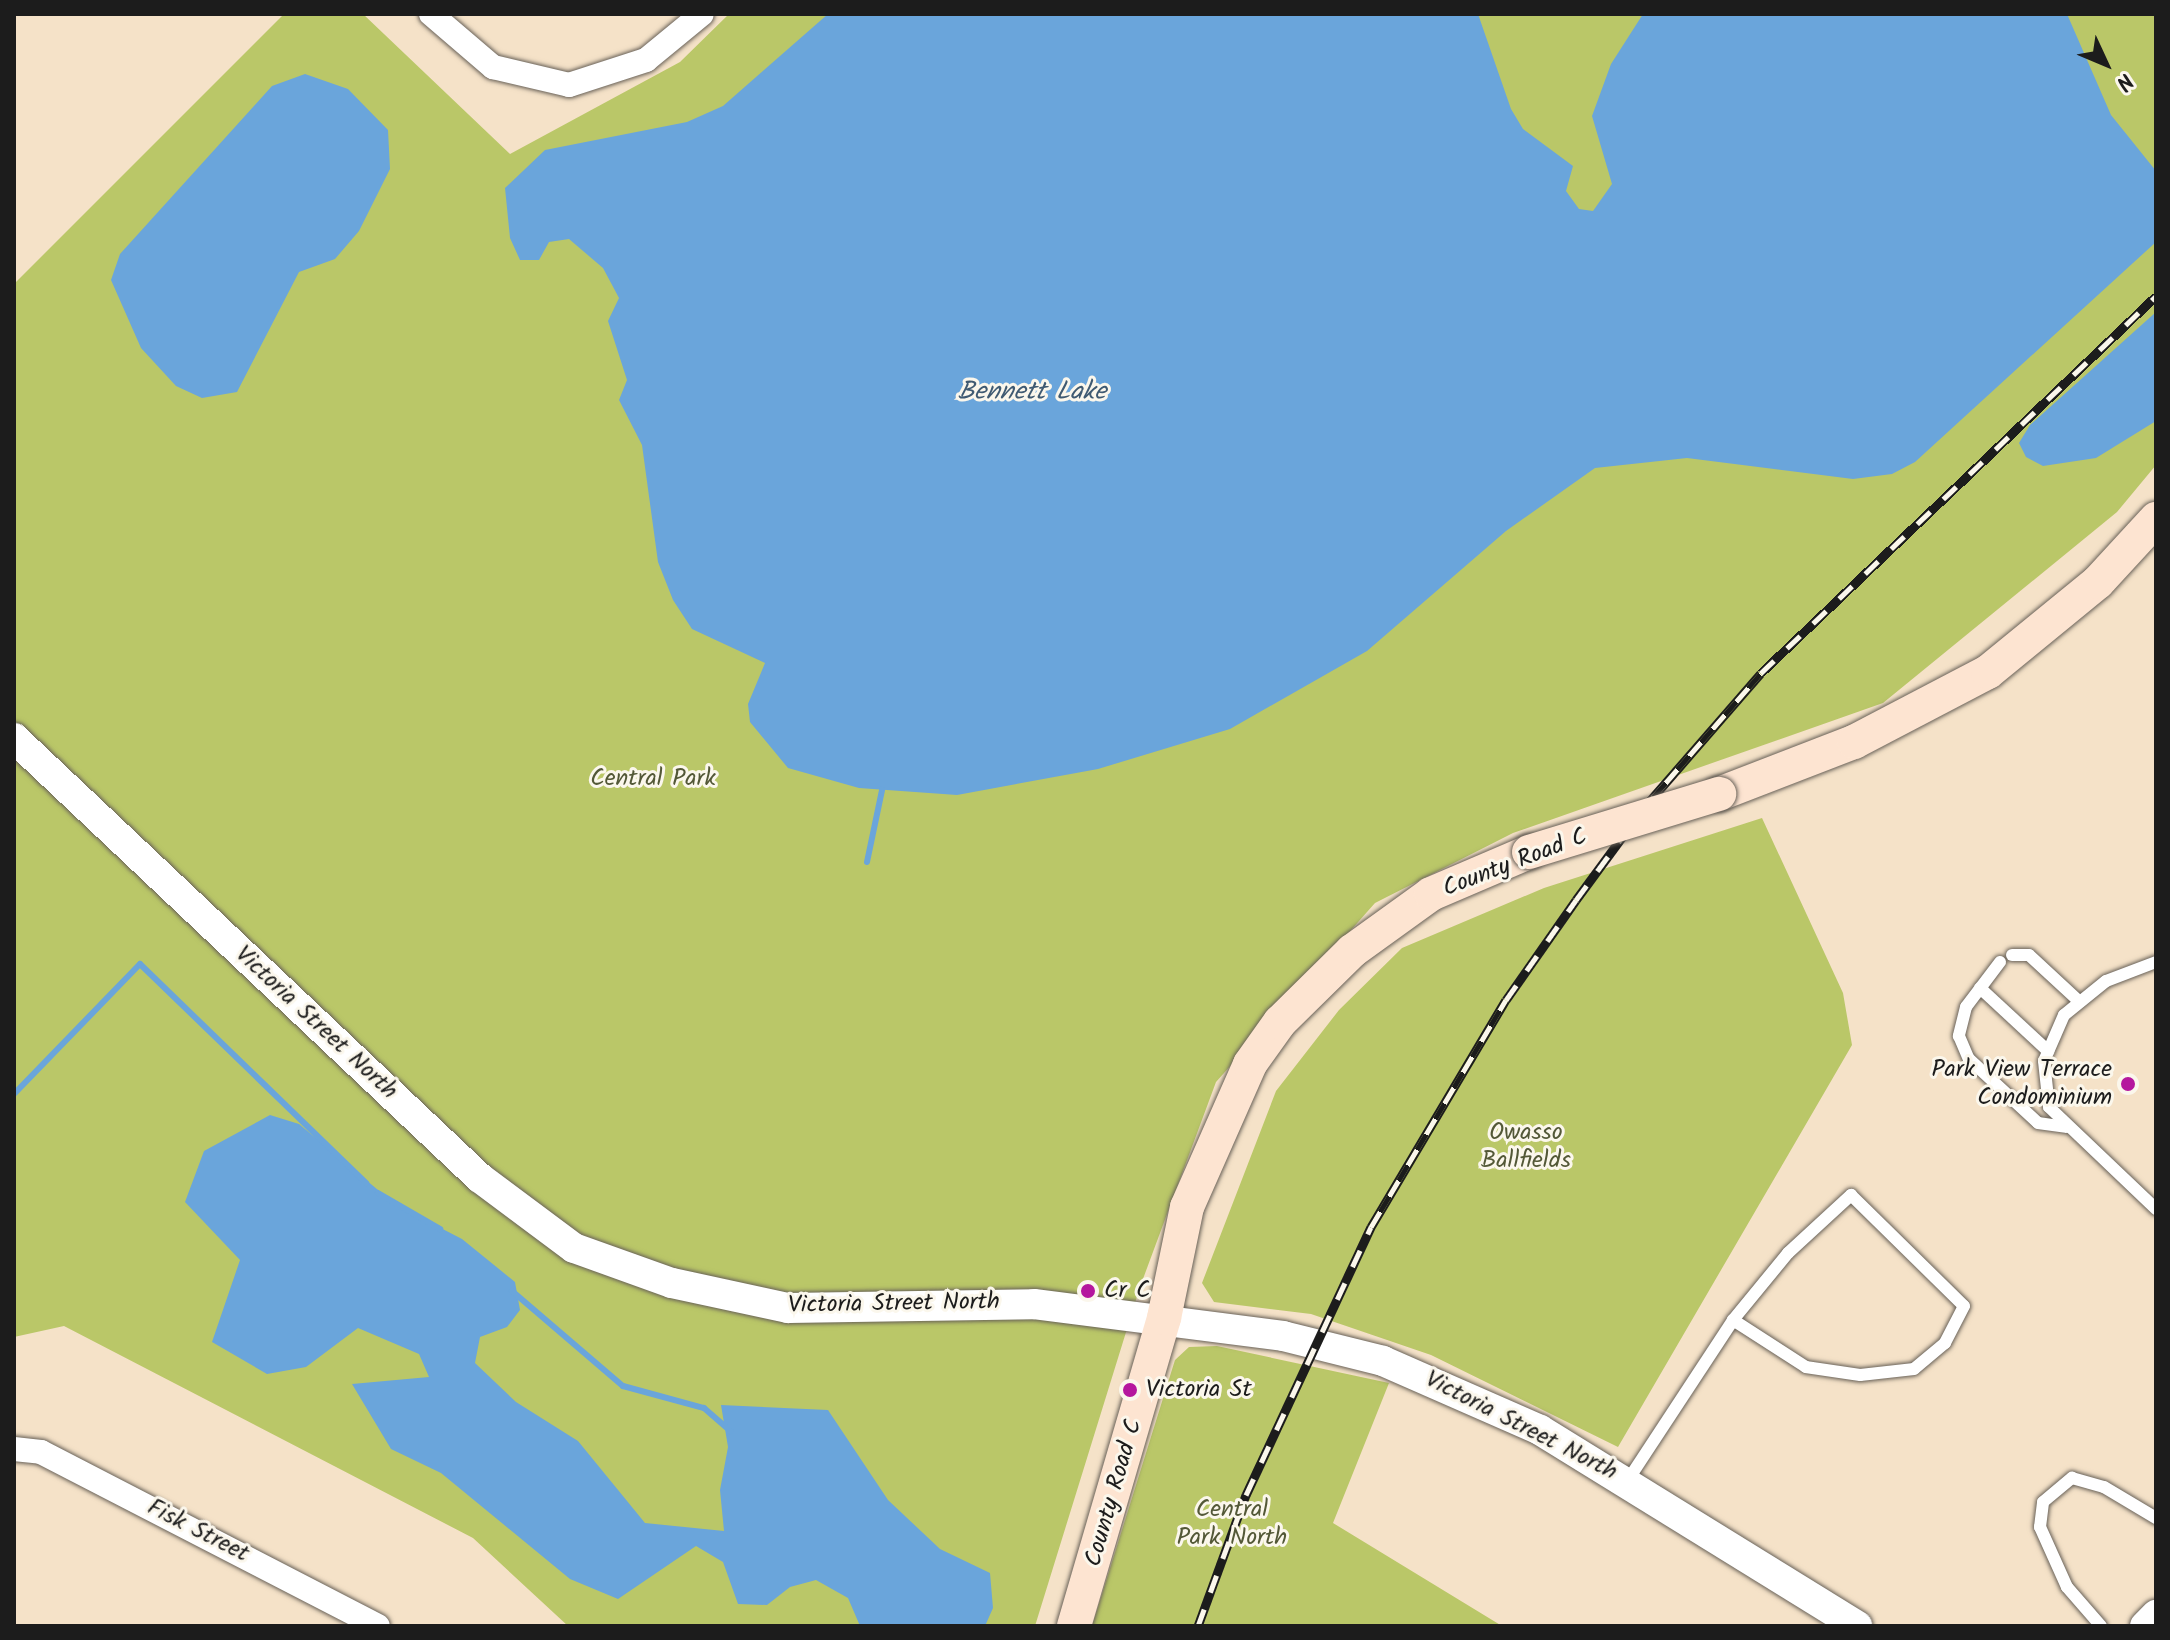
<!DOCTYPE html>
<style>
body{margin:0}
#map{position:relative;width:2170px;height:1640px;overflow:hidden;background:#f5e2c8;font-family:Kalam,sans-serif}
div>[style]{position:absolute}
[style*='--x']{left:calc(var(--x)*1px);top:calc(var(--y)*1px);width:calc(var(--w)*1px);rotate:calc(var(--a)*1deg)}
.green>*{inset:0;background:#bac768}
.water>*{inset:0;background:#6aa5db}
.stream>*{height:6px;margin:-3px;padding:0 3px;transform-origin:3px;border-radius:3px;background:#6aa5db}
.roads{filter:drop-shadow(0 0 2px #686158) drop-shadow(0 0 2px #686158)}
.service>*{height:12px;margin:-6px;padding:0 6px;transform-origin:6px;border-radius:6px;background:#fff}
.minor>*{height:24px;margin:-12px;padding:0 12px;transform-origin:12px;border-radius:12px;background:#fff}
.tertiary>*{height:30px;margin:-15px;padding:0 15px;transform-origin:15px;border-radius:15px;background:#fff}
.secondary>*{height:34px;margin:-17px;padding:0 17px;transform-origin:17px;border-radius:17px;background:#fde4d1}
.rail>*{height:9px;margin-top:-4.5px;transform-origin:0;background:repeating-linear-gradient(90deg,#fbf7ec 0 18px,#1c1c1c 0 36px);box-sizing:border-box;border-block:2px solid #1c1c1c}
.bridges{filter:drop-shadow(0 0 2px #686158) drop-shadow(0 0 2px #686158)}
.secondary-bridge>*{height:34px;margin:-17px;padding:0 17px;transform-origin:17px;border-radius:17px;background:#fde4d1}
.dots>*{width:22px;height:22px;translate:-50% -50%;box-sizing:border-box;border:4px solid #fbf7ec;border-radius:50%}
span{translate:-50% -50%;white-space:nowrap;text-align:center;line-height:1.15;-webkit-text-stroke:6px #fbf7ec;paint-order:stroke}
.park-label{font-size:24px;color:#535837}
.street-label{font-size:24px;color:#1c1c1c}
.poi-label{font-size:24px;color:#1c1c1c}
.right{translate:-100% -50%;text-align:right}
.left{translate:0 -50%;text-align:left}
.water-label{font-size:26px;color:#3f5a72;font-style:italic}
.frame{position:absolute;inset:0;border:16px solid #1c1c1c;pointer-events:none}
.north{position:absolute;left:2066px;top:24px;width:80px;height:80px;-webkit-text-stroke:6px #fbf7ec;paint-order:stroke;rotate:134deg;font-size:22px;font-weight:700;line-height:32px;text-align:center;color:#1c1c1c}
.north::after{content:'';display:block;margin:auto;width:28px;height:36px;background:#1c1c1c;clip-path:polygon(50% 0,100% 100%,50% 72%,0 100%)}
</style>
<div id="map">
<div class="green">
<i style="clip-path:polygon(284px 14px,363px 14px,510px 154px,680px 62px,729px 14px,2156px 14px,2156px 465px,2117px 512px,1883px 703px,1513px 833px,1375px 903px,1216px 1082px,1140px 1287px,1035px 1626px,568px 1626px,473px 1538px,64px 1326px,14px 1337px,14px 284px)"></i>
<i style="clip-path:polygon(1762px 818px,1843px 993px,1852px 1045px,1618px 1447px,1431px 1355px,1311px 1314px,1214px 1302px,1202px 1283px,1276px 1091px,1339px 1010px,1402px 948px,1544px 888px)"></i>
<i style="clip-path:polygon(1217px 1346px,1389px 1383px,1333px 1523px,1502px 1626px,1092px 1626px,1175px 1360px,1189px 1347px)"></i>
</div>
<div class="water">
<i style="clip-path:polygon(828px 14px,1478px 14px,1511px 109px,1523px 129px,1573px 166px,1566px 191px,1579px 209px,1593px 211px,1612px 184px,1592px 116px,1611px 64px,1643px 14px,2067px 14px,2111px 115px,2156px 171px,2156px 242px,1915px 462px,1892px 474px,1853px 479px,1687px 458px,1595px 468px,1506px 531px,1367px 651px,1230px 729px,1098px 769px,957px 795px,859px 788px,788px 768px,750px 722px,748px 704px,765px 663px,692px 629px,673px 600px,658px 562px,642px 445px,619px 400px,627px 380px,608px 321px,619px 298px,603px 268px,569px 239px,549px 242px,539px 260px,520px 260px,510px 238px,505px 188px,545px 150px,687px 122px,723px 106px)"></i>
<i style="clip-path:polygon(305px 74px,348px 89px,388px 130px,390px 169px,359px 231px,335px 259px,299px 272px,237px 392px,202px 398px,176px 386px,141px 348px,111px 280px,120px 254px,272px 86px)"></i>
<i style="clip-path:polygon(2156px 312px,2156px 421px,2096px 458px,2043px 466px,2026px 457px,2019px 443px,2030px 425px)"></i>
<i style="clip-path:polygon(270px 1115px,299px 1124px,396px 1205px,462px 1239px,515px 1282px,520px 1310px,507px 1327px,480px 1337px,475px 1363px,516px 1402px,578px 1441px,645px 1523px,724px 1531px,720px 1490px,728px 1447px,721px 1405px,828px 1410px,888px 1500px,940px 1549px,990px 1573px,993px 1608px,985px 1626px,860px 1626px,848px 1598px,816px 1580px,790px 1587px,767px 1605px,738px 1604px,723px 1562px,696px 1546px,618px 1599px,570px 1579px,441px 1473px,391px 1449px,352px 1384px,429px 1377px,419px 1354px,358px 1328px,306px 1367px,267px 1374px,212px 1342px,240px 1260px,185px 1202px,204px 1151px)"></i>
</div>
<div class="stream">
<i style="--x:867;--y:862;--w:74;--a:-78.2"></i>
<i style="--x:14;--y:1094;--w:181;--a:-45.9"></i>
<i style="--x:140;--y:964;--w:315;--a:44.1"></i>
<i style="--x:378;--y:1193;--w:72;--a:30.1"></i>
<i style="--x:512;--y:1291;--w:146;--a:40.6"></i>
<i style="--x:623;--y:1386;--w:84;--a:15.2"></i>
<i style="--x:704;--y:1408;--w:35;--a:41"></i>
</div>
<div class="roads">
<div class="service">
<i style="--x:2012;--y:955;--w:17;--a:0"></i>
<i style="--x:2029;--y:955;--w:69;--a:42.7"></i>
<i style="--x:2000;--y:962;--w:56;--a:127.1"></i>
<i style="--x:1966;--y:1007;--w:30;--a:104"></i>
<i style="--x:1959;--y:1036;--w:25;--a:67"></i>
<i style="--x:1969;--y:1059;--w:94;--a:42.8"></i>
<i style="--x:2038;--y:1123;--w:28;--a:8"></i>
<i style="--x:2156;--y:962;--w:53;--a:159.2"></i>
<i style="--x:2106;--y:981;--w:54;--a:141"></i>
<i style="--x:2064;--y:1015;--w:50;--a:113.5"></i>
<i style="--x:2044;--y:1061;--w:46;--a:83.8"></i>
<i style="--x:2049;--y:1107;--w:148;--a:43.6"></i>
<i style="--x:1980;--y:988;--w:93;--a:42.8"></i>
<i style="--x:1628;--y:1480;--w:191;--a:-56.7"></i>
<i style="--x:1733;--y:1320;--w:87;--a:-50.6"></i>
<i style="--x:1788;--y:1253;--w:86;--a:-42.6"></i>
<i style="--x:1851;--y:1195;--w:158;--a:44.5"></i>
<i style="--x:1964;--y:1306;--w:42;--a:117.2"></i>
<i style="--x:1945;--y:1343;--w:40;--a:140"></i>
<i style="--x:1914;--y:1369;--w:54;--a:173.7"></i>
<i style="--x:1860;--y:1375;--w:55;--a:-171.6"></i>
<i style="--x:1806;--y:1367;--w:87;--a:-147.2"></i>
<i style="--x:2101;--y:1626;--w:52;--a:-131.1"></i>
<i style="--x:2067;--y:1587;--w:66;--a:-114.2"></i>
<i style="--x:2040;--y:1527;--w:25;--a:-83"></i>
<i style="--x:2043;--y:1502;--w:38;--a:-40"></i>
<i style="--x:2072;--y:1478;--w:33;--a:16"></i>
<i style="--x:2104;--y:1487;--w:61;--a:30.8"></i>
</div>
<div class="minor">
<i style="--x:431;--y:14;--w:82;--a:40.5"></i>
<i style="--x:493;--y:67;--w:78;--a:13.3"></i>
<i style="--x:569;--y:85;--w:81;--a:-18"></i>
<i style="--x:646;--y:60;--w:72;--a:-39.4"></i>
<i style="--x:14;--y:1449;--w:27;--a:6"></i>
<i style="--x:41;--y:1452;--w:379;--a:27.3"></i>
</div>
<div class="tertiary">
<i style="--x:14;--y:738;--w:641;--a:43.36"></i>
<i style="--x:480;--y:1178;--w:117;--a:36.7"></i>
<i style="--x:574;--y:1248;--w:104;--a:19.7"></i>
<i style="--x:672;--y:1283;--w:119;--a:12.2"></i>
<i style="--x:788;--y:1308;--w:246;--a:-0.9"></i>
<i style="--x:1034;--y:1304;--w:251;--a:7.3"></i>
<i style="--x:1283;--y:1336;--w:103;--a:14"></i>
<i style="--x:1383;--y:1361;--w:171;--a:23.7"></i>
<i style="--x:1540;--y:1430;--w:373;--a:31.7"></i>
<i style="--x:2145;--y:1626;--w:16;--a:-45"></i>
</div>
<div class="secondary">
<i style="--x:1719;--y:794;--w:145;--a:-21.1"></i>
<i style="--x:1854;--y:742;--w:151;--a:-27.6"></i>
<i style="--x:1988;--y:672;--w:142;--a:-39.3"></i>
<i style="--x:2098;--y:582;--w:86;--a:-47.4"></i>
<i style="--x:1074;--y:1626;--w:321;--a:-73.7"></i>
<i style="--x:1164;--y:1318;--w:113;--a:-78.3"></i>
<i style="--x:1187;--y:1207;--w:156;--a:-66.2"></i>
<i style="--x:1250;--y:1064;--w:52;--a:-54.5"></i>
<i style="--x:1280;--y:1022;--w:101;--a:-44.6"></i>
<i style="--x:1352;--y:951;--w:97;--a:-35.8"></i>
<i style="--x:1431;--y:894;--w:107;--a:-23.2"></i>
</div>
</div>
<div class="rail">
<i style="--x:1198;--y:1626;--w:140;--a:-69.9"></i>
<i style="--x:1246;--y:1495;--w:296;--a:-65"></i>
<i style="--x:1371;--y:1227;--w:264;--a:-59.3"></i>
<i style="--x:1506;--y:1000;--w:122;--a:-55"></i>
<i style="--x:1576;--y:900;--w:112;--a:-53.7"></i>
<i style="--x:1642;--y:810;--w:181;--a:-49"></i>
<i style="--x:1761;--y:673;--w:546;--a:-43.66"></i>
</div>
<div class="bridges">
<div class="secondary-bridge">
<i style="--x:1529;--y:852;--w:199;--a:-17"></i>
</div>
</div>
<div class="dots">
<i style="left:2128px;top:1084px;background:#b5179e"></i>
<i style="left:1088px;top:1291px;background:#b5179e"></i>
<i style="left:1130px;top:1390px;background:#b5179e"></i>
</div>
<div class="park-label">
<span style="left:653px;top:779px">Central Park</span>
<span style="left:1526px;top:1147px">Owasso<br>Ballfields</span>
<span style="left:1232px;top:1524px">Central<br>Park North</span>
</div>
<div class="street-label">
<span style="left:1515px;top:863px;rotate:-21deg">County Road C</span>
<span style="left:316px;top:1023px;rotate:43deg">Victoria Street North</span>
<span style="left:894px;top:1304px;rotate:-1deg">Victoria Street North</span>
<span style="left:1521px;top:1426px;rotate:27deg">Victoria Street North</span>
<span style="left:1114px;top:1493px;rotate:-74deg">County Road C</span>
<span style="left:198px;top:1531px;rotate:27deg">Fisk Street</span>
</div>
<div class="poi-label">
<span class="right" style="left:2112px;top:1084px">Park View Terrace<br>Condominium</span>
<span class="left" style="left:1104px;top:1291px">Cr C</span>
<span class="left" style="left:1146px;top:1390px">Victoria St</span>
</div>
<div class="water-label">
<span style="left:1032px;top:393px">Bennett Lake</span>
</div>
<div class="frame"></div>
<div class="north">N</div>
</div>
